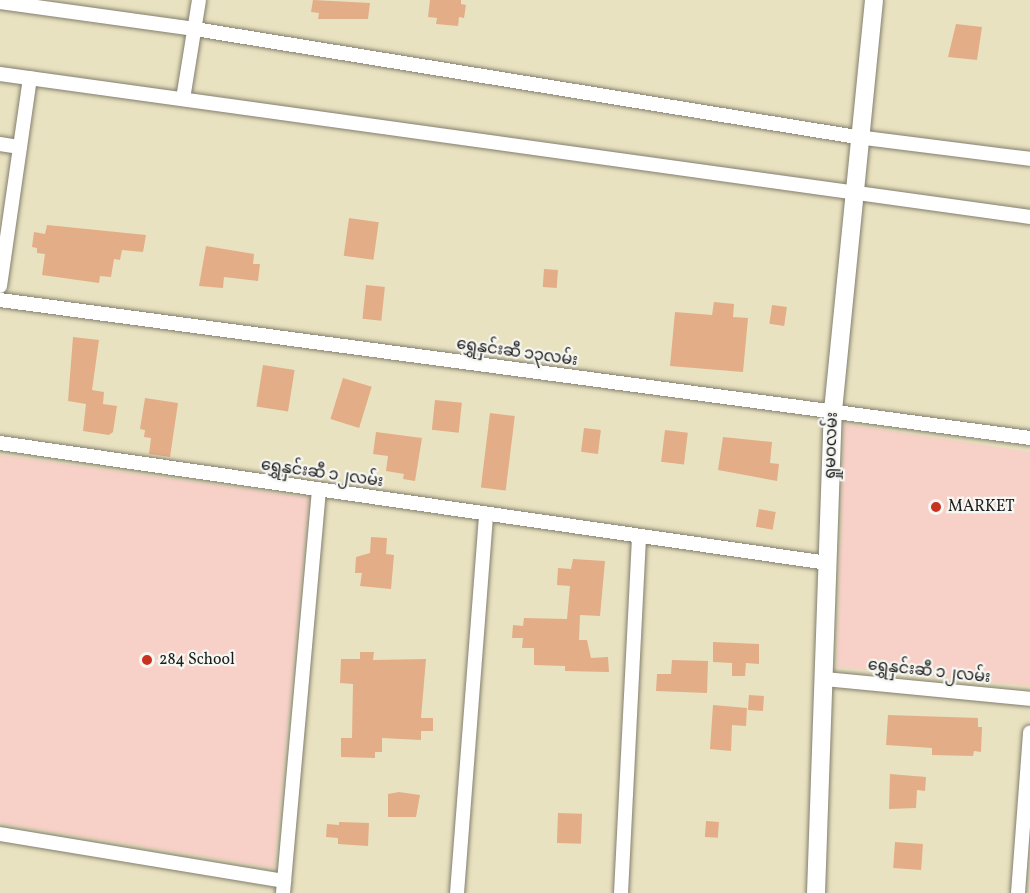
<!DOCTYPE html>
<meta charset="utf-8">
<style>
body{margin:0}
#map{position:relative;width:1030px;height:893px;overflow:hidden;background:#e9e2c0;font-family:Vollkorn,"Noto Sans Myanmar",serif}
div>[style]{position:absolute}
[style*='--x']{left:calc(var(--x)*1px);top:calc(var(--y)*1px);width:calc(var(--w)*1px);rotate:calc(var(--a)*1deg)}
.built>*{inset:0;background:#f7d1c7}
.building>*{inset:0;background:#e3ad88;transform-origin:0 0}
.roads{filter:drop-shadow(0 0 2px #827f6e) drop-shadow(0 0 2px #827f6e)}
.street>*{height:14px;margin:-7px;padding:0 7px;transform-origin:7px;border-radius:7px;background:#fff}
.secondary>*{height:18px;margin:-9px;padding:0 9px;transform-origin:9px;border-radius:9px;background:#fff}
.dots>*{width:16px;height:16px;translate:-50% -50%;box-sizing:border-box;border:3px solid #f6f6f2;border-radius:50%}
span{translate:-50% -50%;white-space:nowrap;text-align:center;line-height:1.15;-webkit-text-stroke:4.5px #f6f6f2;paint-order:stroke}
.street-label{font-size:16px;color:#1c1c1c}
.poi-label{font-size:16px;color:#1c1c1c}
.left{translate:0 -50%;text-align:left}
</style>
<div id="map">
<div class="built">
<i style="clip-path:polygon(844px 424px,1030px 452px,1030px 686px,837px 667px)"></i>
<i style="clip-path:polygon(0 455px,309px 498px,274px 868px,0 823px)"></i>
</div>
<div class="building">
<i style="clip-path:polygon(313px 0,370px 3px,368px 19px,318px 19px,319px 13px,311px 12px)"></i>
<i style="clip-path:polygon(430px 0,461px 0,461px 4px,466px 5px,464px 18px,459px 17px,458px 26px,436px 24px,437px 18px,428px 17px)"></i>
<i style="clip-path:polygon(956px 24px,982px 27px,977px 60px,948px 57px)"></i>
<i style="left:349px;top:218px;width:30px;height:38px;rotate:8deg"></i>
<i style="clip-path:polygon(47px 225px,146px 235px,143px 252px,122px 250px,120px 260px,114px 259px,111px 277px,100px 276px,99px 283px,42px 275px,45px 254px,37px 253px,37px 248px,32px 247px,34px 232px,45px 234px)"></i>
<i style="clip-path:polygon(206px 246px,254px 254px,253px 264px,260px 264px,258px 281px,224px 277px,223px 288px,199px 286px)"></i>
<i style="left:544px;top:269px;width:14px;height:18px;rotate:4deg"></i>
<i style="left:366px;top:285px;width:19px;height:34px;rotate:6deg"></i>
<i style="clip-path:polygon(714px 302px,734px 304px,733px 317px,748px 318px,743px 372px,670px 366px,675px 312px,712px 315px)"></i>
<i style="left:772px;top:305px;width:15px;height:19px;rotate:8deg"></i>
<i style="clip-path:polygon(73px 337px,99px 340px,92px 390px,104px 392px,103px 404px,117px 406px,113px 432px,109px 435px,83px 431px,86px 404px,68px 401px)"></i>
<i style="left:263px;top:365px;width:32px;height:42px;rotate:9deg"></i>
<i style="left:343px;top:378px;width:30px;height:43px;rotate:17deg"></i>
<i style="clip-path:polygon(145px 398px,178px 403px,170px 457px,149px 454px,151px 438px,144px 437px,145px 430px,140px 429px)"></i>
<i style="left:435px;top:400px;width:27px;height:30px;rotate:6deg"></i>
<i style="left:490px;top:413px;width:25px;height:75px;rotate:7deg"></i>
<i style="left:584px;top:428px;width:17px;height:24px;rotate:7deg"></i>
<i style="left:665px;top:430px;width:23px;height:32px;rotate:7deg"></i>
<i style="clip-path:polygon(376px 432px,422px 438px,415px 481px,403px 479px,404px 474px,386px 471px,388px 456px,373px 454px)"></i>
<i style="clip-path:polygon(723px 437px,772px 442px,770px 463px,779px 464px,777px 481px,718px 470px)"></i>
<i style="left:759px;top:509px;width:17px;height:18px;rotate:10deg"></i>
<i style="clip-path:polygon(371px 537px,387px 538px,386px 554px,394px 555px,391px 589px,360px 586px,362px 573px,355px 573px,356px 557px,370px 553px)"></i>
<i style="clip-path:polygon(573px 559px,605px 561px,600px 616px,580px 615px,579px 640px,587px 640px,591px 658px,608px 657px,609px 672px,565px 671px,565px 666px,534px 665px,534px 648px,522px 648px,523px 638px,512px 638px,513px 625px,523px 626px,524px 618px,567px 619px,570px 586px,557px 585px,558px 568px,571px 569px)"></i>
<i style="clip-path:polygon(713px 642px,759px 644px,759px 664px,746px 663px,745px 676px,732px 676px,732px 663px,713px 662px)"></i>
<i style="clip-path:polygon(360px 652px,374px 652px,373px 660px,426px 659px,421px 718px,433px 718px,433px 731px,421px 731px,421px 740px,382px 738px,382px 752px,375px 752px,375px 758px,341px 757px,341px 738px,352px 738px,353px 684px,340px 683px,341px 659px,360px 659px)"></i>
<i style="clip-path:polygon(672px 660px,708px 661px,707px 693px,656px 691px,657px 674px,671px 674px)"></i>
<i style="left:749px;top:695px;width:15px;height:15px;rotate:4deg"></i>
<i style="clip-path:polygon(713px 705px,747px 708px,746px 726px,732px 725px,731px 751px,710px 749px)"></i>
<i style="clip-path:polygon(888px 715px,978px 718px,978px 727px,982px 727px,981px 752px,974px 751px,973px 756px,932px 755px,932px 748px,886px 745px)"></i>
<i style="clip-path:polygon(890px 774px,926px 777px,925px 791px,917px 790px,916px 808px,889px 809px)"></i>
<i style="clip-path:polygon(399px 792px,420px 795px,416px 817px,388px 817px,388px 794px)"></i>
<i style="left:558px;top:813px;width:24px;height:30px;rotate:2deg"></i>
<i style="left:706px;top:821px;width:13px;height:16px;rotate:4deg"></i>
<i style="clip-path:polygon(339px 822px,369px 823px,368px 846px,338px 844px,338px 838px,326px 837px,327px 824px,339px 825px)"></i>
<i style="left:895px;top:842px;width:28px;height:26px;rotate:4deg"></i>
</div>
<div class="roads">
<div class="street">
<i style="--x:0;--y:2;--w:197;--a:7.9"></i>
<i style="--x:195;--y:29;--w:671;--a:9.27"></i>
<i style="--x:857;--y:137;--w:174;--a:7.2"></i>
<i style="--x:0;--y:74;--w:1040;--a:7.9"></i>
<i style="--x:183;--y:99;--w:100;--a:-80.8"></i>
<i style="--x:0;--y:144;--w:20;--a:9"></i>
<i style="--x:0;--y:286;--w:210;--a:-81.8"></i>
<i style="--x:0;--y:300;--w:1039;--a:7.63"></i>
<i style="--x:0;--y:443;--w:837;--a:8.25"></i>
<i style="--x:824;--y:679;--w:207;--a:5.5"></i>
<i style="--x:0;--y:834;--w:288;--a:9.4"></i>
<i style="--x:283;--y:893;--w:405;--a:-84.9"></i>
<i style="--x:457;--y:893;--w:379;--a:-85.6"></i>
<i style="--x:621;--y:893;--w:356;--a:-87.1"></i>
<i style="--x:1018;--y:893;--w:161;--a:-85.7"></i>
</div>
<div class="secondary">
<i style="--x:816;--y:893;--w:482;--a:-88"></i>
<i style="--x:833;--y:411;--w:413;--a:-84.3"></i>
</div>
</div>
<div class="dots">
<i style="left:936px;top:507px;background:#c8321e"></i>
<i style="left:147px;top:660px;background:#c8321e"></i>
</div>
<div class="street-label">
<span style="left:517px;top:353px;rotate:8deg">ရွှေနှင်းဆီ ၁၃လမ်း</span>
<span style="left:832px;top:446px;rotate:-88deg">ရှုမဝလမ်း</span>
<span style="left:322px;top:474px;rotate:8deg">ရွှေနှင်းဆီ ၁၂လမ်း</span>
<span style="left:929px;top:672px;rotate:6deg">ရွှေနှင်းဆီ ၁၂လမ်း</span>
</div>
<div class="poi-label">
<span class="left" style="left:948px;top:507px">MARKET</span>
<span class="left" style="left:159px;top:660px">284 School</span>
</div>
</div>
